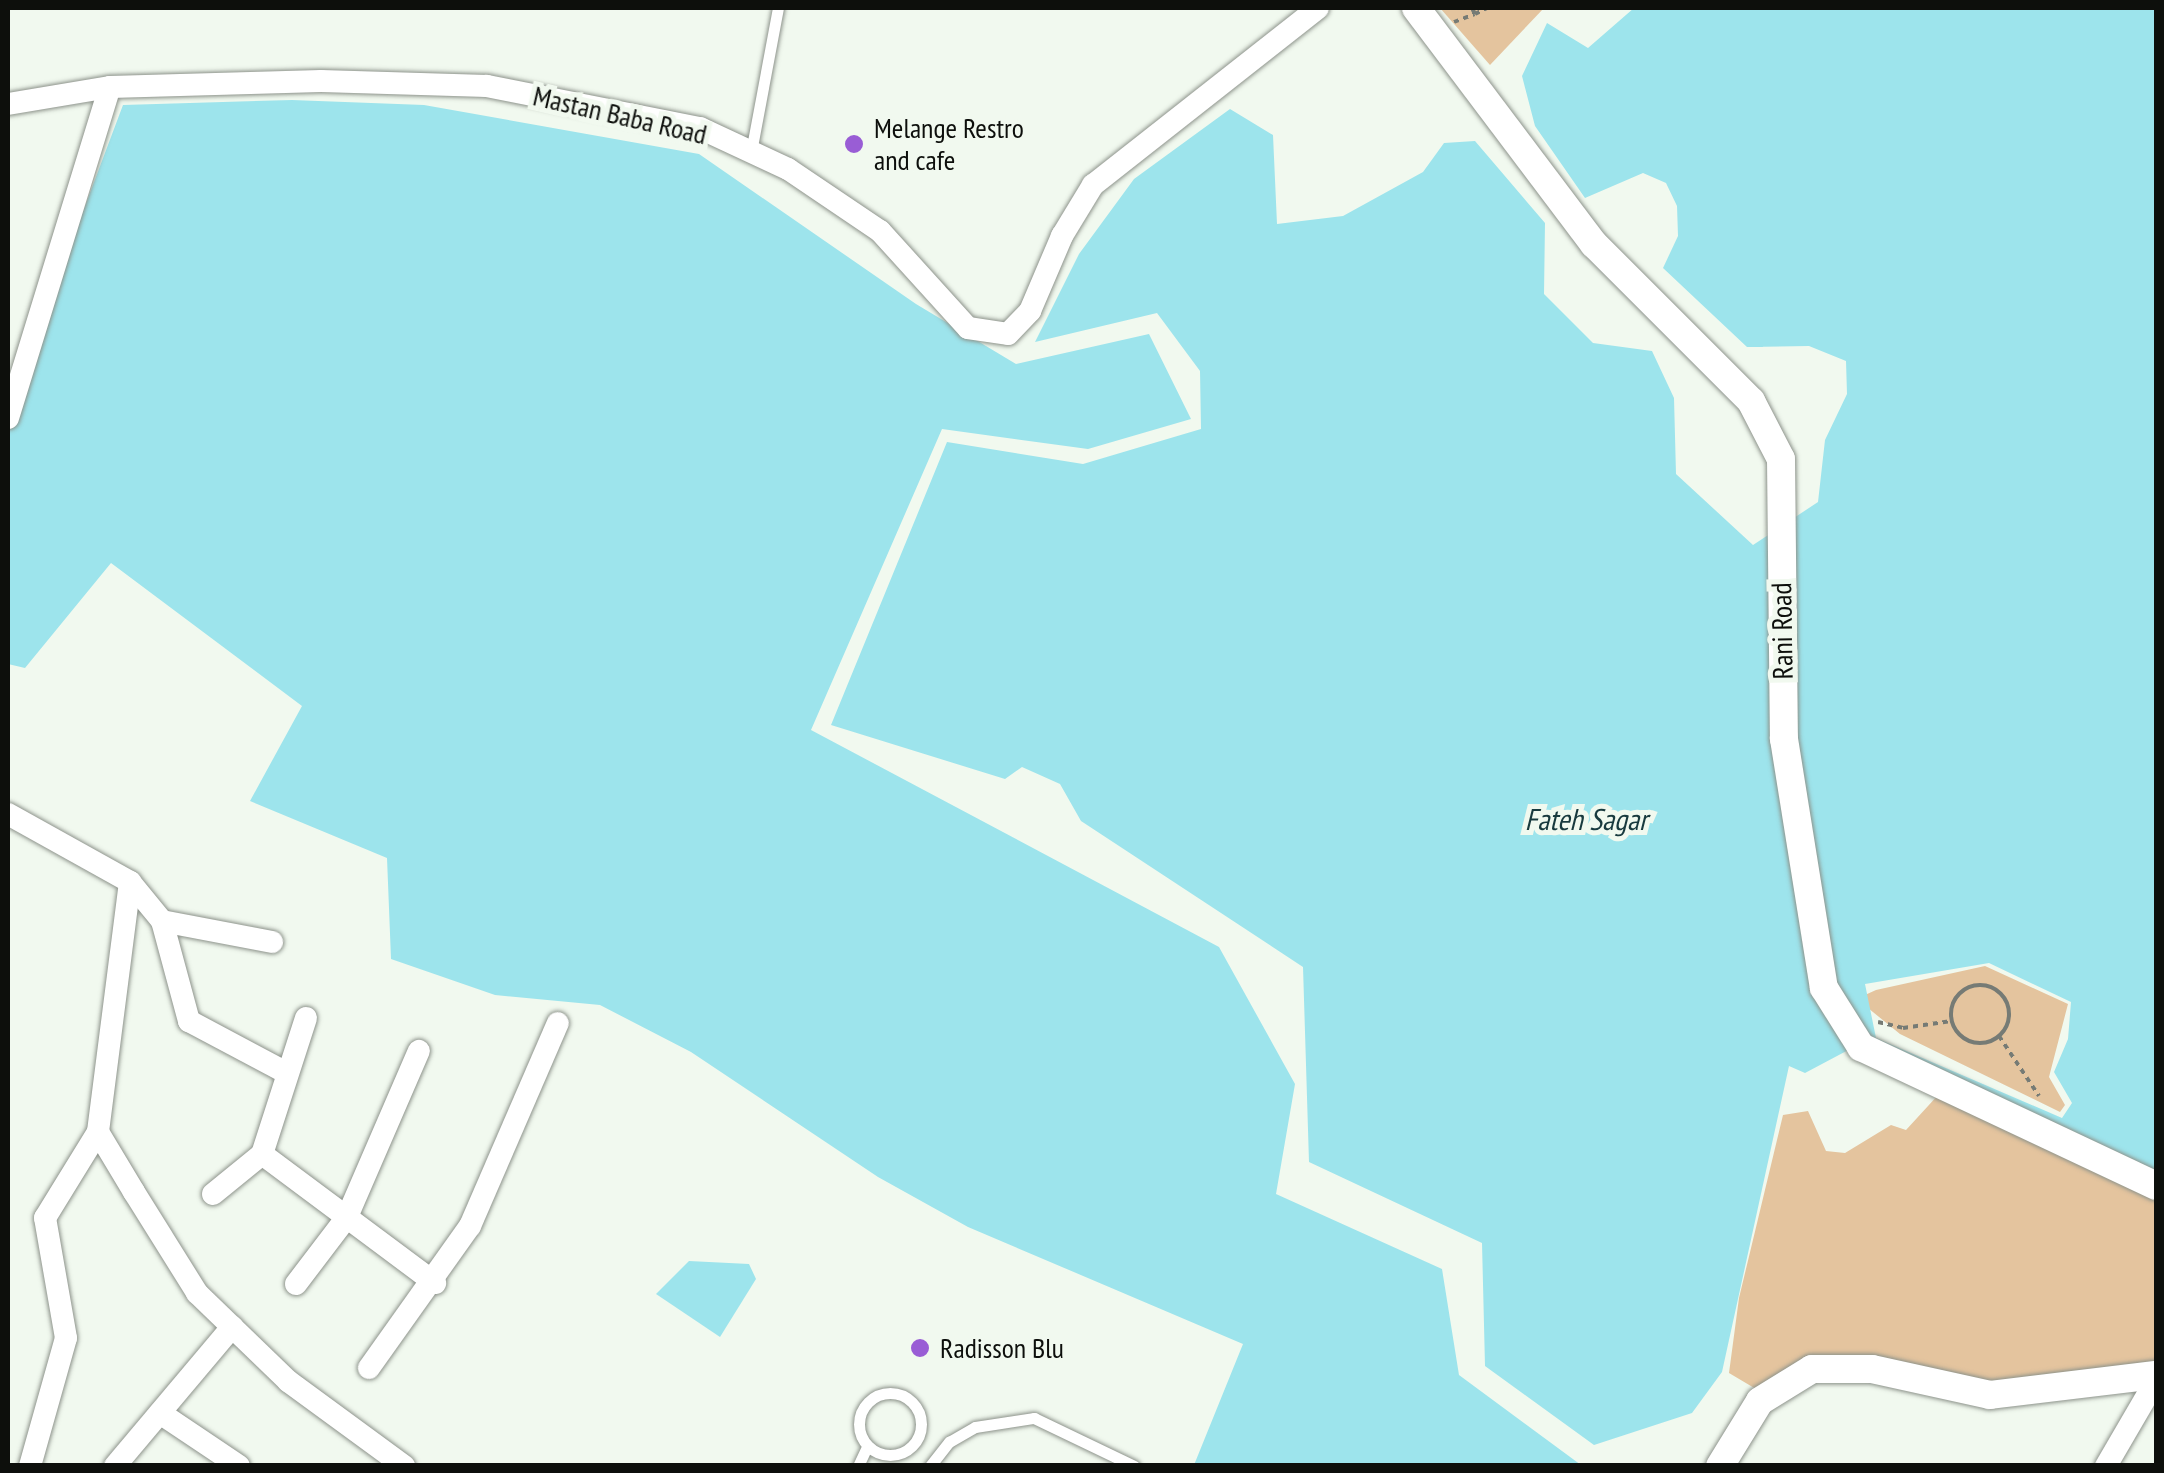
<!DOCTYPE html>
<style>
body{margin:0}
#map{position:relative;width:2164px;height:1473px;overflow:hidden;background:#f1f9ef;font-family:"PT Sans Narrow",sans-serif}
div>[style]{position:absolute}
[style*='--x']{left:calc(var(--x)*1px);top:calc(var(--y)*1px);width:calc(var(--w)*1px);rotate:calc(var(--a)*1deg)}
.green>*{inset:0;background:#e4c49e}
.water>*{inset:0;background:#9de4ec}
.path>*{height:4px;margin-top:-2px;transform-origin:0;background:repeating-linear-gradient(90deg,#767b75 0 5px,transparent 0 10px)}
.path>.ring{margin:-2px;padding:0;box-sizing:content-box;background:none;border:4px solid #767b75;border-radius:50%}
.roads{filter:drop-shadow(0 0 2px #8d938b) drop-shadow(0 0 2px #8d938b)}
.service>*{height:11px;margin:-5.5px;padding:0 5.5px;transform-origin:5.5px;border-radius:5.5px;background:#fff}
.service>.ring{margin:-5.5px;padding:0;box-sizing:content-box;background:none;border:11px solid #fff;border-radius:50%}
.minor>*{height:22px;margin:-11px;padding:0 11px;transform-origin:11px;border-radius:11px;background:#fff}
.tertiary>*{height:28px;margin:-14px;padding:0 14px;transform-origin:14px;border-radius:14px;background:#fff}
.dots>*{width:28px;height:28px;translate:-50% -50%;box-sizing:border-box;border:5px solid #f1f9ef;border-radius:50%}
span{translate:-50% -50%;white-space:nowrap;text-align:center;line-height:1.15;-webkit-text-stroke:10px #f1f9ef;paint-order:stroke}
.street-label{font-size:28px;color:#0d0f0c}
.poi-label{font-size:28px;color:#0d0f0c}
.left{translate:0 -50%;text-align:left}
.water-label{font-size:30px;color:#183a3e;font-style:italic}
.frame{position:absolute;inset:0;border:10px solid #0d0f0c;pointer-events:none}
</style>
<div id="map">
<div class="green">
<i style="clip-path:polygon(1440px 8px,1544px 8px,1490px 65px)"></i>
<i style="clip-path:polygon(1985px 966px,2068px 1004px,2049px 1077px,2065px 1105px,2060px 1112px,1900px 1034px,1868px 1008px,1865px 995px,1876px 990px)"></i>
<i style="clip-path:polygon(1939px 1094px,2156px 1198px,2156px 1363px,1990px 1387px,1883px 1362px,1761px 1392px,1729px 1373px,1739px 1298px,1783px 1115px,1808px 1111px,1826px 1151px,1845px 1153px,1891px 1125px,1906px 1130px)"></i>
</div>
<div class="water">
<i style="clip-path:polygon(evenodd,1634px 8px,2156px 8px,2156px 1171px,1869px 1039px,1805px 1073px,1789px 1066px,1722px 1372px,1692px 1413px,1594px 1445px,1485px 1366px,1482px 1243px,1309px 1162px,1303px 967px,1081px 821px,1060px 784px,1022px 767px,1005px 779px,831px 725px,947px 442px,1083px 464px,1201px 429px,1200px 371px,1157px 313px,1035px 342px,1079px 254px,1134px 179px,1230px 109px,1273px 135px,1277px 224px,1343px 216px,1423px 172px,1444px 143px,1475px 141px,1545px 223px,1544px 294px,1593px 343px,1652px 351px,1674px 398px,1676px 474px,1753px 545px,1818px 502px,1825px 440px,1847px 394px,1846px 361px,1809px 346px,1747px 347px,1663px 268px,1678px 236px,1677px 206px,1666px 183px,1643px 173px,1585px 198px,1535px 126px,1522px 76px,1547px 23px,1588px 48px,1634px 8px,1989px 963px,2071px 1002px,2068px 1039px,2054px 1072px,2072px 1103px,2062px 1118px,1876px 1038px,1865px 984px,1989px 963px)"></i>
<i style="clip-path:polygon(292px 100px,424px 105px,699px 154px,916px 304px,1016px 364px,1149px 334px,1191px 419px,1088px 449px,942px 429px,811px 730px,1219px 947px,1295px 1084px,1276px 1194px,1442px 1269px,1459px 1375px,1581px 1465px,1194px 1465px,1243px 1344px,968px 1227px,878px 1177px,691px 1052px,600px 1005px,495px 995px,391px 959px,387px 858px,250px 801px,302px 706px,111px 563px,25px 668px,8px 664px,8px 411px,123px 105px)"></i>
<i style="clip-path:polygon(689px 1261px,749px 1264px,756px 1279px,720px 1337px,656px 1294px)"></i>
</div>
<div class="path">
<i style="--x:1475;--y:14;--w:13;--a:-27"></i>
<i style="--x:1454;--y:22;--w:22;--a:-21"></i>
<i style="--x:1475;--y:14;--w:7;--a:-117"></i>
<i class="ring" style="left:1951px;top:985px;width:54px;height:54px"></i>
<i style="--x:1878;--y:1022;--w:26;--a:13"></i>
<i style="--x:1903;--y:1028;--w:49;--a:-8.3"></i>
<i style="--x:1999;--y:1036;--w:72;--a:56.3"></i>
</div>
<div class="roads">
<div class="service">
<i style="--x:751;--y:152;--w:147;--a:-79.4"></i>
<i class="ring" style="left:859px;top:1393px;width:51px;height:51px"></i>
<i style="--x:858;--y:1466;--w:21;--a:-65"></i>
<i style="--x:930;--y:1466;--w:31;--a:-52"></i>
<i style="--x:949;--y:1442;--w:30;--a:-30"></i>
<i style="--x:975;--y:1427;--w:60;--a:-8.7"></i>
<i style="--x:1034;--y:1418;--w:111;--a:25.6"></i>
</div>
<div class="minor">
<i style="--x:8;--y:104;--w:103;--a:-9.5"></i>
<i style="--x:8;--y:418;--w:346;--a:-72.9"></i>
<i style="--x:110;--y:87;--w:211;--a:-1.6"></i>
<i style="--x:321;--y:81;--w:166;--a:1.7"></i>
<i style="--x:487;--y:86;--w:217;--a:11.2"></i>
<i style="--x:700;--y:128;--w:97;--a:25"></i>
<i style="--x:788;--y:169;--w:111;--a:34"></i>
<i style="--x:880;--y:231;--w:131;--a:47.8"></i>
<i style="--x:968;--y:328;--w:40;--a:8.5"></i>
<i style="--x:1008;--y:334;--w:32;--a:-46"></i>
<i style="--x:1030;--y:311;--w:82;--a:-66.9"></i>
<i style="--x:1062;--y:236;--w:60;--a:-58.7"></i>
<i style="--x:1093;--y:185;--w:286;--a:-38.2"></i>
<i style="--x:8;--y:814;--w:140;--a:29.1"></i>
<i style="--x:130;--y:882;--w:252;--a:97.3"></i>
<i style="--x:98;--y:1132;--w:70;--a:59"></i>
<i style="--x:134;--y:1192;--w:119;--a:58"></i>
<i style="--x:197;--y:1293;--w:127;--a:44"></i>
<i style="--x:288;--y:1381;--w:144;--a:36.2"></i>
<i style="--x:130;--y:882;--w:50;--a:50.6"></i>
<i style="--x:162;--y:921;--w:104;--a:74.9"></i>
<i style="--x:189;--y:1021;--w:111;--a:28"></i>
<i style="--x:162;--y:921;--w:112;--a:10.8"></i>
<i style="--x:306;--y:1018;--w:143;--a:107.9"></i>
<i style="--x:262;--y:1154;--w:216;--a:36.7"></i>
<i style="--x:213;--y:1194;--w:63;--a:-39.2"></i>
<i style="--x:296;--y:1284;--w:84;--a:-52.7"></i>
<i style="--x:347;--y:1217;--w:181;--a:-66.6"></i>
<i style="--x:369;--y:1368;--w:174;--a:-54.6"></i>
<i style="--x:470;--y:1226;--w:221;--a:-66.6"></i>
<i style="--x:160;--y:1413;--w:95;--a:33.9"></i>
<i style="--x:30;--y:1466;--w:133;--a:-74.3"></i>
<i style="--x:66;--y:1338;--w:122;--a:-99.9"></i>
<i style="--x:45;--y:1218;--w:101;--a:-58.4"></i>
<i style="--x:115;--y:1466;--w:182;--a:-49.9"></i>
<i style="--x:2106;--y:1466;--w:99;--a:-59.8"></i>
</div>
<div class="tertiary">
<i style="--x:1416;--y:8;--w:296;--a:53"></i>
<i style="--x:1594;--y:244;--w:222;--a:45"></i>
<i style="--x:1751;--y:401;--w:65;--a:62.7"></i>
<i style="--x:1781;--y:459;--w:280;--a:89.4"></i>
<i style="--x:1784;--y:739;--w:252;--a:80.9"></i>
<i style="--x:1824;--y:988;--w:70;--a:57.9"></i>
<i style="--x:1861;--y:1047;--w:326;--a:25.2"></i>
<i style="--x:1720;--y:1466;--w:76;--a:-58.4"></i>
<i style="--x:1760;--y:1401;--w:61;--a:-31.6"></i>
<i style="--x:1812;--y:1369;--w:60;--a:0"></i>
<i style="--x:1872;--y:1369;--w:121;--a:12.4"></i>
<i style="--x:1990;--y:1395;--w:167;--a:-6.9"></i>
</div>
</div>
<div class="dots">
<i style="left:854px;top:144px;background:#995dd5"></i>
<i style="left:920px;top:1348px;background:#995dd5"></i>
</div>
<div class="street-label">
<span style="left:620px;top:115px;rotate:13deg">Mastan Baba Road</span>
<span style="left:1782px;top:631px;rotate:-91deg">Rani Road</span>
</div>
<div class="poi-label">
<span class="left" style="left:874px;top:144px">Melange Restro<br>and cafe</span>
<span class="left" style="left:940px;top:1348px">Radisson Blu</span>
</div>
<div class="water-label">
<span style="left:1586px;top:819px">Fateh Sagar</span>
</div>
<div class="frame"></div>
</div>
